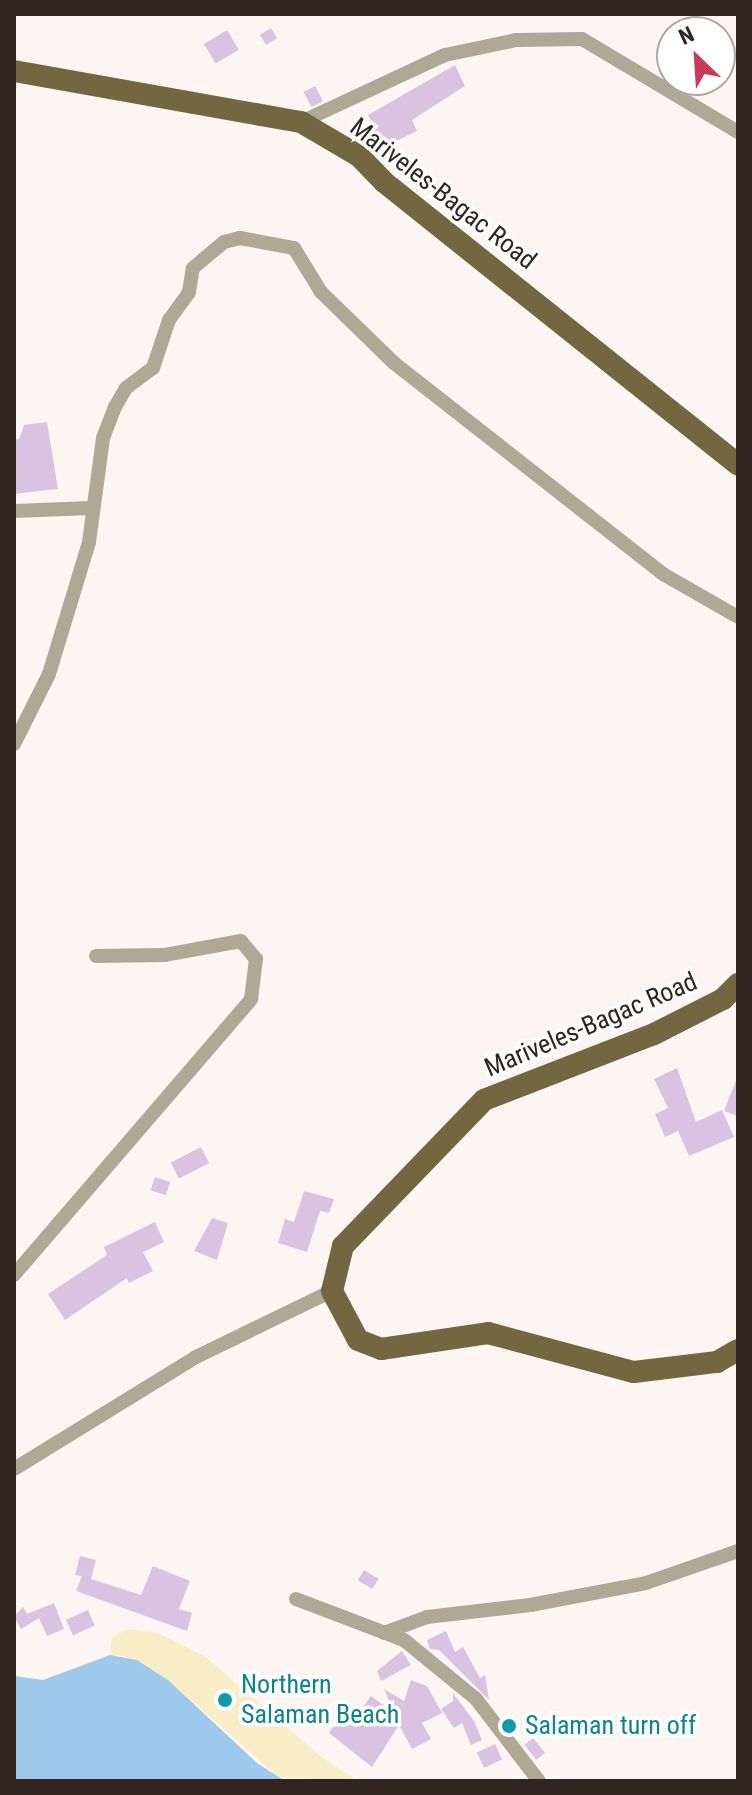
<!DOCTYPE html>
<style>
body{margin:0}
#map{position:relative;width:752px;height:1795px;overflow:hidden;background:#fdf5f2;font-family:"Roboto Condensed",sans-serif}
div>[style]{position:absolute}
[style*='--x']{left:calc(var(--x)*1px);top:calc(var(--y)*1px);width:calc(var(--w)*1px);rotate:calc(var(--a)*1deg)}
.sand>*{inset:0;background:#f7eec8}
.water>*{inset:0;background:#9fc9ea}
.building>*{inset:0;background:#dac3e1;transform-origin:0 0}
.street>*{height:14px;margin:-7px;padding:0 7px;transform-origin:7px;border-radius:7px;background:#afa894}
.primary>*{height:22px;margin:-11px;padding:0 11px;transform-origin:11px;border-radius:11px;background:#736742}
.dots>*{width:22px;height:22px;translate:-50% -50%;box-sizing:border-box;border:4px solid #fff;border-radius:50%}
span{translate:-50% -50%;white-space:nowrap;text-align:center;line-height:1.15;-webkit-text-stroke:7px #fff;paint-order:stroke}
.street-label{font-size:26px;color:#32241e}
.culture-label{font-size:26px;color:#0d838f}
.left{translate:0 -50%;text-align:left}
.frame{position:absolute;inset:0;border:16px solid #32241e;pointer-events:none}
.north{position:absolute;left:656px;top:16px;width:80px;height:80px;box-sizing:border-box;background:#fff;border:2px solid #ada7a5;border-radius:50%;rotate:335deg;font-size:22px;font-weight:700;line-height:32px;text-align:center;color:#32241e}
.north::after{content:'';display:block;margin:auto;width:28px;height:36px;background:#c8395a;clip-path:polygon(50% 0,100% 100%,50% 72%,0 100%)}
</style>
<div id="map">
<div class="sand">
<i style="clip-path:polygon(128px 1629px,158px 1633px,206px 1657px,320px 1756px,358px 1781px,278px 1777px,168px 1680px,124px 1656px,110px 1655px,112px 1637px)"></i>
</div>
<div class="water">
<i style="clip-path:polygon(110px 1655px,137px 1660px,168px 1680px,257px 1763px,285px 1781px,14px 1781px,14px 1676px,43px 1680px)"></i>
</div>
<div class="building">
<i style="left:271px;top:28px;width:12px;height:13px;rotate:59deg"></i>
<i style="left:227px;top:30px;width:23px;height:27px;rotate:59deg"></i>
<i style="clip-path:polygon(455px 65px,465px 86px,412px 120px,417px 131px,383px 147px,368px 115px)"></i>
<i style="left:315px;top:86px;width:17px;height:13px;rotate:62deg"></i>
<i style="clip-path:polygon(47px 422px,58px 489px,14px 494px,14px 440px,19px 439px,24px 425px)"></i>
<i style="clip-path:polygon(677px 1068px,696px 1122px,722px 1110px,734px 1137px,689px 1156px,678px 1131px,665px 1137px,655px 1114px,668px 1108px,654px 1079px)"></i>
<i style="clip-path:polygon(737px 1078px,738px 1078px,738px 1116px,724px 1111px)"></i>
<i style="left:201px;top:1147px;width:18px;height:34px;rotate:63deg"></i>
<i style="left:155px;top:1177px;width:16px;height:14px;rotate:18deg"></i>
<i style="clip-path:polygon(304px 1191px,334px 1199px,329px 1213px,320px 1211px,307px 1252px,278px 1243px,285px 1219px,294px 1222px)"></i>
<i style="clip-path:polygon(212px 1218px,228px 1223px,217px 1260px,194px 1251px)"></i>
<i style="clip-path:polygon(155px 1222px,164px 1242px,143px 1252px,153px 1271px,129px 1283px,127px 1278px,65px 1320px,48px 1294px,107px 1255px,104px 1247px)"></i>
<i style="clip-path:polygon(80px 1556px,96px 1560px,91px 1579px,141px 1595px,153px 1566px,190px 1581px,179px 1609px,192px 1613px,187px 1631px,76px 1591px,82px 1576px,75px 1575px)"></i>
<i style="left:364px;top:1570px;width:17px;height:12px;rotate:31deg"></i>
<i style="clip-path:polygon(54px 1603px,64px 1629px,47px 1636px,39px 1618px,21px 1629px,14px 1616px,23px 1607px,27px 1614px)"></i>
<i style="left:88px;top:1610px;width:17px;height:24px;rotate:66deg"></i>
<i style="clip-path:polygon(446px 1631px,455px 1652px,463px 1647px,480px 1678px,485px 1675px,489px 1700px,439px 1650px,430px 1649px,427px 1640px)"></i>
<i style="clip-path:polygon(402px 1651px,411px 1665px,381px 1681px,377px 1671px)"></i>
<i style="clip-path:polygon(411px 1680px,427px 1686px,442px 1713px,422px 1723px,431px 1739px,412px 1749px,399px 1725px,372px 1767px,329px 1733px,346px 1707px,358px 1714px,371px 1696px,394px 1713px,384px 1689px,404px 1701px)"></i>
<i style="clip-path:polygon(453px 1693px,474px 1721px,482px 1740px,471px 1745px,462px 1723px,454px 1728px,441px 1709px,453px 1701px)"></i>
<i style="left:533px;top:1738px;width:19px;height:11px;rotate:51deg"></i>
<i style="left:495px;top:1744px;width:17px;height:20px;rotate:65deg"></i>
</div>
<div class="street">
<i style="--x:301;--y:122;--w:159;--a:-25"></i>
<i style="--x:445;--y:55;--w:73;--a:-11.9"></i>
<i style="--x:516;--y:40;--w:66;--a:-0.9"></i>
<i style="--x:582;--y:39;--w:182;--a:30.8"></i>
<i style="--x:14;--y:511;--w:77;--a:-2.2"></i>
<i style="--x:14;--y:744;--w:78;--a:-63.4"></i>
<i style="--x:49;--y:674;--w:138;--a:-73.1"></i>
<i style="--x:89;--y:542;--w:105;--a:-82.3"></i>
<i style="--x:103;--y:438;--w:33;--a:-69"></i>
<i style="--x:115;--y:407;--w:22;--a:-60"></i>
<i style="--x:126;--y:388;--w:34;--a:-37"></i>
<i style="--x:153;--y:368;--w:51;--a:-71.6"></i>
<i style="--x:169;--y:320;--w:34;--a:-54"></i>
<i style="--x:189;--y:292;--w:24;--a:-81"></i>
<i style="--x:193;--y:268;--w:40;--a:-40"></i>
<i style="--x:224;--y:242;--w:16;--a:-14"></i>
<i style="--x:240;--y:238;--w:55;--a:10.5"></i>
<i style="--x:294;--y:248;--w:52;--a:58.5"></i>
<i style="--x:321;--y:292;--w:102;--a:44.2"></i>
<i style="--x:394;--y:363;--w:342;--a:38.1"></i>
<i style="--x:663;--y:574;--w:86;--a:29.8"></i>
<i style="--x:14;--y:1275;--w:364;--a:-49.3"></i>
<i style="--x:251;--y:999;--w:40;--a:-82.9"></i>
<i style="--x:256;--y:959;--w:23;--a:-130"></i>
<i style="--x:241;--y:941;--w:77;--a:169.6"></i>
<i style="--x:165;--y:955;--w:69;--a:179.2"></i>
<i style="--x:14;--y:1469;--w:214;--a:-31.6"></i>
<i style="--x:196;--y:1357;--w:151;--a:-25.9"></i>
<i style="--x:296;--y:1599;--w:116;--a:20.8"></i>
<i style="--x:404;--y:1640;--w:93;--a:39.3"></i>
<i style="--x:476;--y:1699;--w:103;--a:52.5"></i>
<i style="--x:384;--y:1633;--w:46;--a:-20.4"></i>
<i style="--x:427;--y:1617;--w:104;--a:-6.6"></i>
<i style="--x:530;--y:1605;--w:118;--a:-10.7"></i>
<i style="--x:646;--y:1583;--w:97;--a:-19.2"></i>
</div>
<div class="primary">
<i style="--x:14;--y:71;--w:291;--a:10.1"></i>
<i style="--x:301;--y:122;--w:67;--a:30.4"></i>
<i style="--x:359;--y:156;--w:36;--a:46"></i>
<i style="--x:384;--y:182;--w:453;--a:38.6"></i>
<i style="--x:738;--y:984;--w:21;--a:135"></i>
<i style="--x:723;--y:999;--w:77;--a:153.1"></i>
<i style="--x:654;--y:1034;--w:182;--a:158.8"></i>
<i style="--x:484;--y:1100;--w:203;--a:134"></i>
<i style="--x:343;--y:1246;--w:46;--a:103.7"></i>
<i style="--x:332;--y:1291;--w:55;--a:62"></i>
<i style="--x:358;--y:1340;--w:25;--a:21"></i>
<i style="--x:381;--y:1349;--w:108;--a:-8.5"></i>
<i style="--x:488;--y:1333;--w:151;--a:15"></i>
<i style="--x:634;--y:1372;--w:84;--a:-6.9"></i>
<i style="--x:717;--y:1362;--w:24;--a:-30"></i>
</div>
<div class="dots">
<i style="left:225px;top:1700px;background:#0f9aa8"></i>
<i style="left:509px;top:1726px;background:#0f9aa8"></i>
</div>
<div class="street-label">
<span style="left:443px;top:194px;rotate:38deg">Mariveles-Bagac Road</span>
<span style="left:591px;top:1025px;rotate:-23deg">Mariveles-Bagac Road</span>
</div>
<div class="culture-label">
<span class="left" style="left:241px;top:1700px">Northern<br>Salaman Beach</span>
<span class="left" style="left:525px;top:1726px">Salaman turn off</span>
</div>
<div class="frame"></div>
<div class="north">N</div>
</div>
